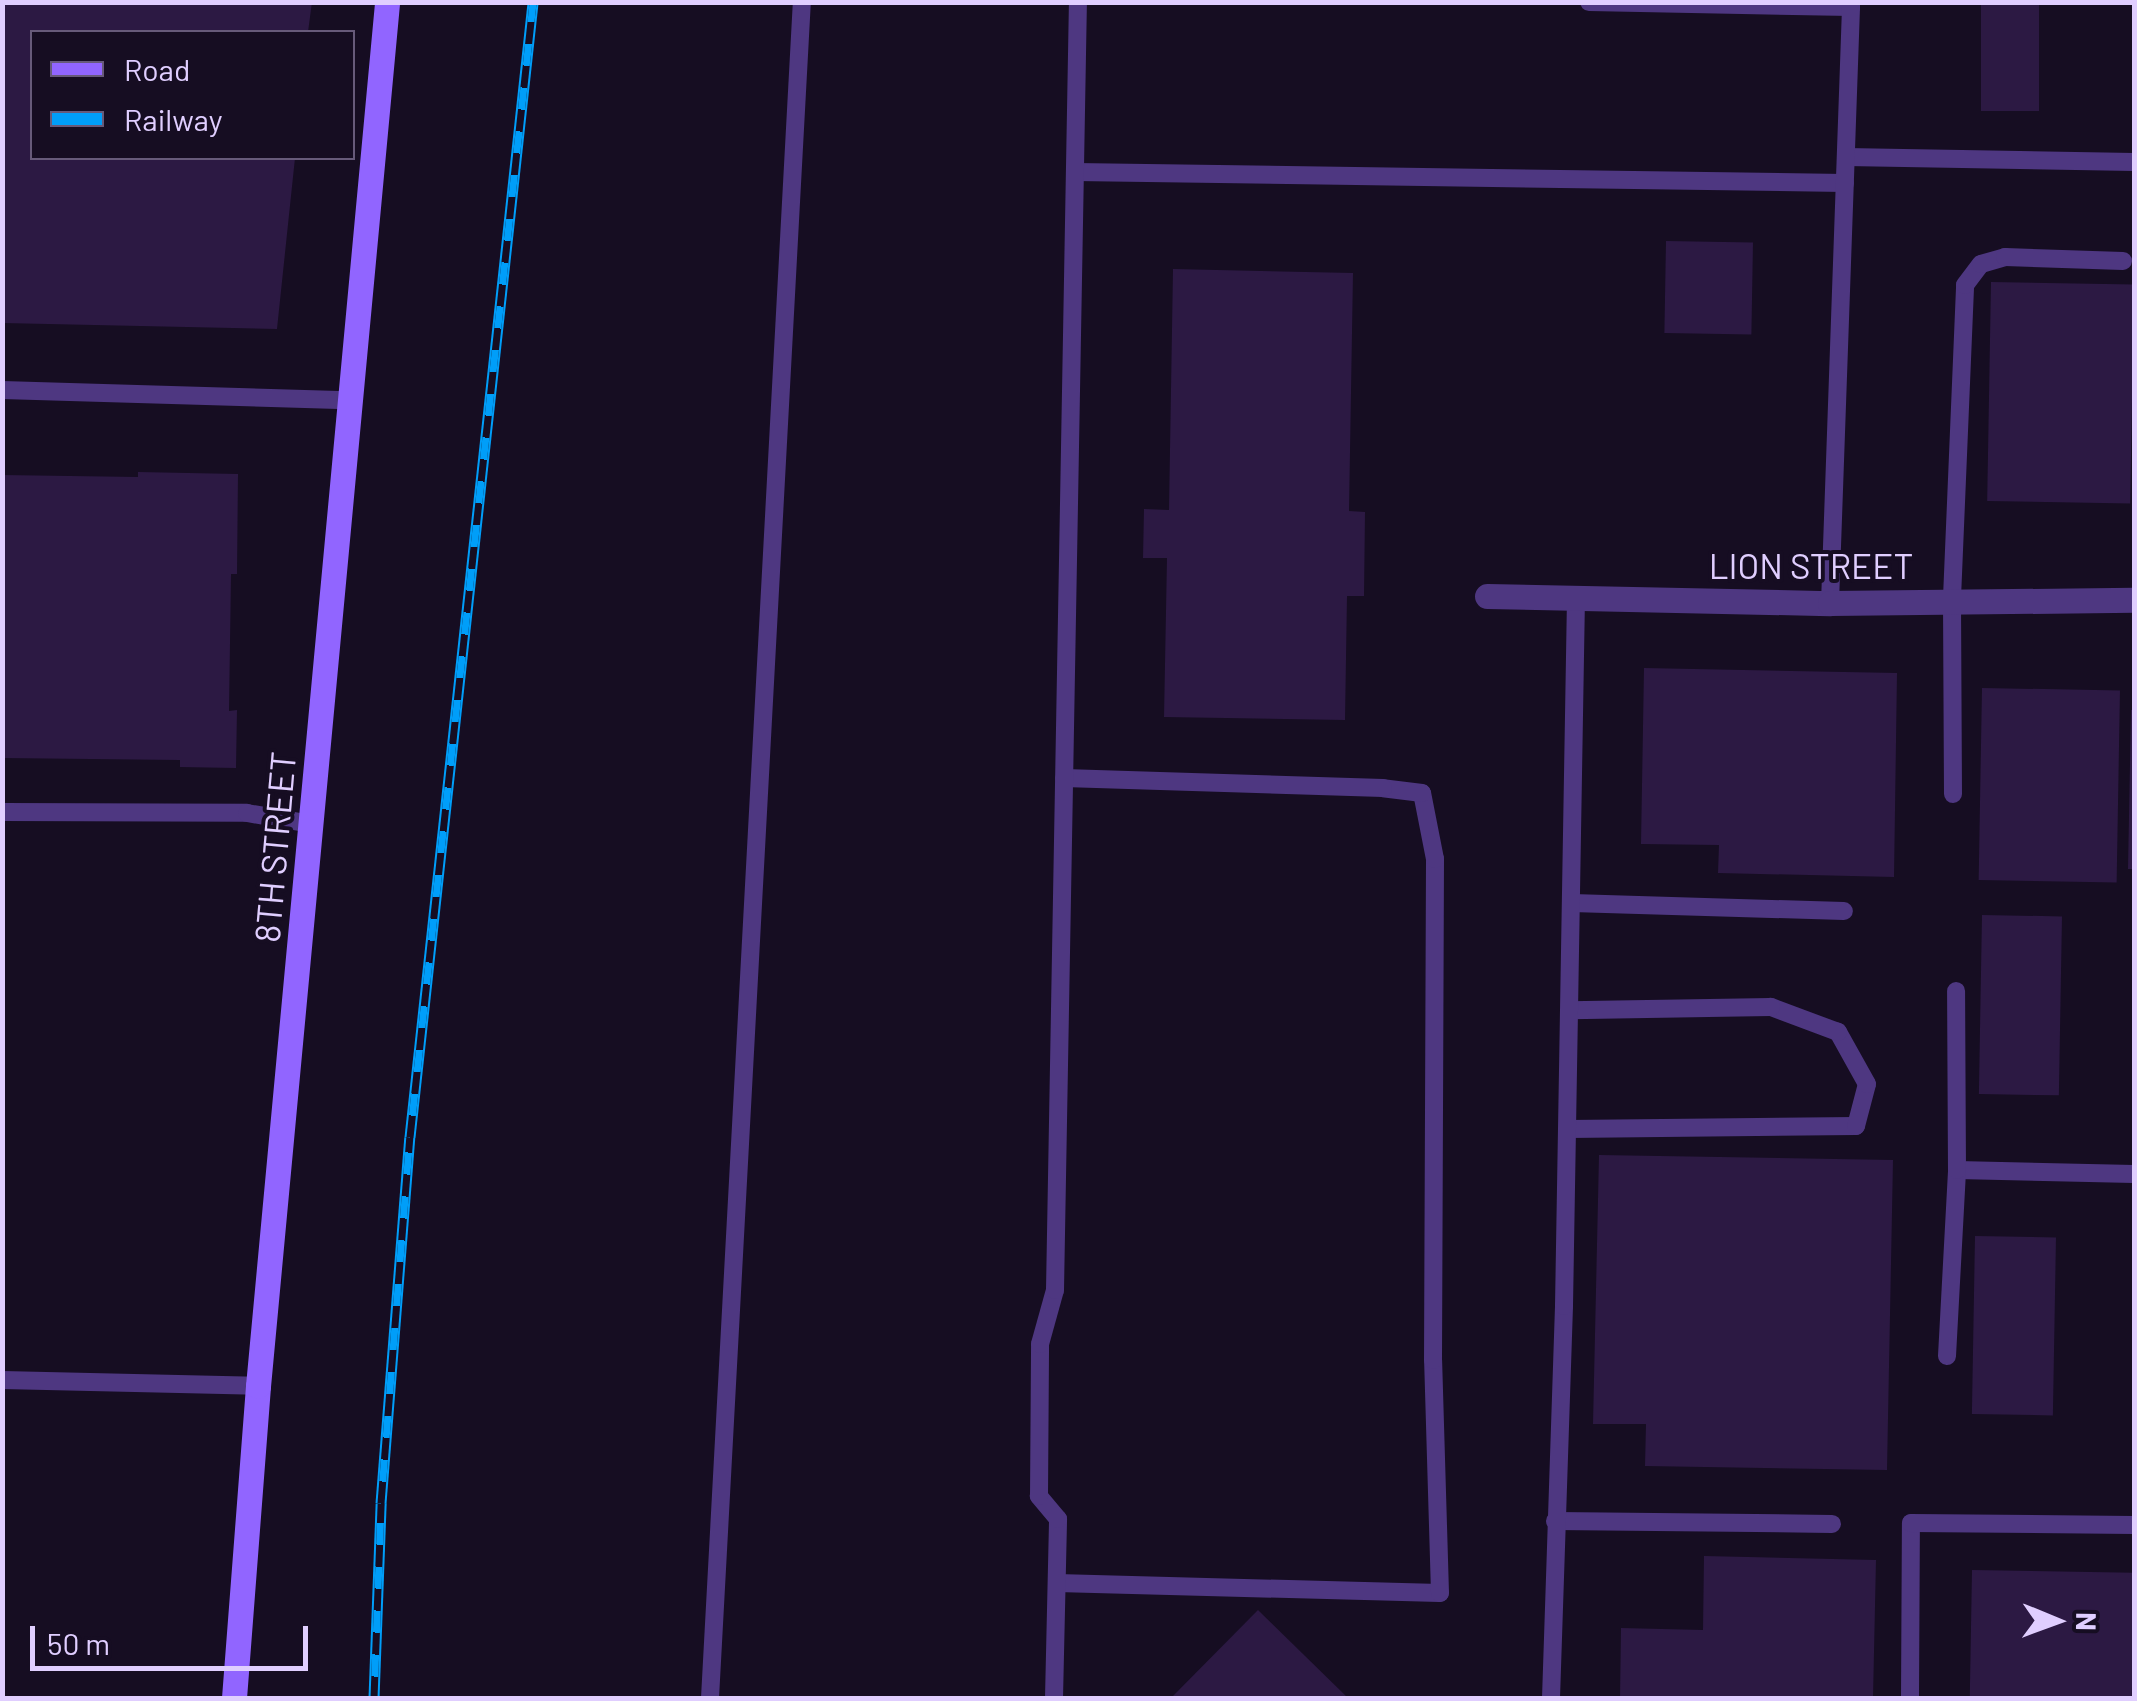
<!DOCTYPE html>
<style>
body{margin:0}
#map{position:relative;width:2137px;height:1701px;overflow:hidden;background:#160d22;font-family:Barlow,sans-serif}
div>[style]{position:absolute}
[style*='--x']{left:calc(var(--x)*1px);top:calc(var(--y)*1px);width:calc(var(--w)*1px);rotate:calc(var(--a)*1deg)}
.building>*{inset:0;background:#2c1943;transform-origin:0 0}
.lane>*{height:18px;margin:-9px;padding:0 9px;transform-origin:9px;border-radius:9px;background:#4e3781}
.street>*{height:25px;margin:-12.5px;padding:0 12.5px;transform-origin:12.5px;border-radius:12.5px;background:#4e3781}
.secondary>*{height:25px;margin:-12.5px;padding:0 12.5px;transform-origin:12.5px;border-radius:12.5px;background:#9165ff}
.rail>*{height:11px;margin-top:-5.5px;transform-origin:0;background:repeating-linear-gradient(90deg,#160d22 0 22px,#009ef9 0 44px);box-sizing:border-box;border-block:2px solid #009ef9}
span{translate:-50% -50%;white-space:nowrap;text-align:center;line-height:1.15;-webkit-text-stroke:8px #160d22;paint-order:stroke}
.street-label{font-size:35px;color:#e0ceff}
.frame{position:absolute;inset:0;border:5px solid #e0ceff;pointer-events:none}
.legend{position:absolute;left:30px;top:30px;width:325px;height:130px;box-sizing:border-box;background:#160d22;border:2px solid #675a7a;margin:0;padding:12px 18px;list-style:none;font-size:30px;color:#e0ceff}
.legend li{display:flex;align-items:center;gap:20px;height:50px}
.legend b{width:50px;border:2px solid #675a7a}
.north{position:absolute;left:2007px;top:1571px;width:100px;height:100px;-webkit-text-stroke:8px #160d22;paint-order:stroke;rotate:91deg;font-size:28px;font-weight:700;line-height:40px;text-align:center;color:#e0ceff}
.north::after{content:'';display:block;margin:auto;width:35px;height:45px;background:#e0ceff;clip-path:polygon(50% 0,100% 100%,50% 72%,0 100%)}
.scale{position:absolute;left:30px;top:1626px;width:278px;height:45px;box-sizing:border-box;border:5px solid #e0ceff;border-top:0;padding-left:12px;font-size:30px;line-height:35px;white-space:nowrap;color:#e0ceff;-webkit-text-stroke:8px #160d22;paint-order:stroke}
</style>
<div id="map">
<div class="building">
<i style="clip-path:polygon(2px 2px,312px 2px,308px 32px,32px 32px,32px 158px,295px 158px,277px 329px,2px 323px)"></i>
<i style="left:1981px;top:2px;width:58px;height:109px"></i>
<i style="left:1666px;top:241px;width:87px;height:92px;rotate:1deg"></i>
<i style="clip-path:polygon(1173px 269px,1353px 273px,1349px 511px,1365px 512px,1364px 596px,1347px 596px,1345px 720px,1164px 717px,1167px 558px,1143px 558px,1144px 509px,1169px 510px)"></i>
<i style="left:1991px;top:282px;width:143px;height:219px;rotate:1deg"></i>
<i style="clip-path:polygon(138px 472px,238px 474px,237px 574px,231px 574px,229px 711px,237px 710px,236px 768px,180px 767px,180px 760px,2px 758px,2px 475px,138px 477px)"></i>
<i style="clip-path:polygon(1644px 668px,1897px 673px,1894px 877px,1718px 873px,1719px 845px,1641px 844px)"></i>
<i style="left:1982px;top:688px;width:138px;height:192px;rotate:1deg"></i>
<i style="clip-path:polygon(2131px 710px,2134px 710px,2134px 869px,2128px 869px)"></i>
<i style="left:1982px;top:915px;width:80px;height:179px;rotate:1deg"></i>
<i style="clip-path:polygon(1599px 1155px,1893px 1160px,1887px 1470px,1645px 1466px,1646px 1424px,1593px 1424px)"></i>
<i style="left:1975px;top:1236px;width:81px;height:178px;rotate:1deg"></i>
<i style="clip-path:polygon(1704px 1556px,1876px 1560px,1873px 1698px,1620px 1698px,1621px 1628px,1703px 1630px)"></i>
<i style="left:1972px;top:1570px;width:162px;height:128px;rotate:1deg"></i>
<i style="clip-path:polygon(1258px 1610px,1348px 1698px,1171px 1698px)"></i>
</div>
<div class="lane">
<i style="--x:1589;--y:2;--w:262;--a:1.1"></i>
<i style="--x:1851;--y:7;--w:5;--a:-90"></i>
<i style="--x:1846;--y:157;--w:288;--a:1"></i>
<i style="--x:1075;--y:172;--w:770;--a:0.82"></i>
<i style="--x:2;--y:390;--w:345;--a:1.7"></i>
<i style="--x:1830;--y:603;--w:596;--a:-87.98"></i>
<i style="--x:1953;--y:794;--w:196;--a:-90.3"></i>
<i style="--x:1952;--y:598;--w:313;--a:-87.6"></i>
<i style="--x:1965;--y:285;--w:26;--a:-53"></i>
<i style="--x:1981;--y:264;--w:25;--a:-16"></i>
<i style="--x:2005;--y:257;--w:118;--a:1.9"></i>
<i style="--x:2;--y:812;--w:245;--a:0.2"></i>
<i style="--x:247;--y:813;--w:66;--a:9.6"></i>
<i style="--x:1572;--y:903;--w:272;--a:1.7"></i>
<i style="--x:1568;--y:1129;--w:288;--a:-0.6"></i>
<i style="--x:1856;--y:1126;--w:43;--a:-75.3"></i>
<i style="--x:1867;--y:1084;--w:60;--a:-119.1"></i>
<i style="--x:1838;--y:1032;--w:72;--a:-159.5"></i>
<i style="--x:1771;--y:1007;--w:201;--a:179.1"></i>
<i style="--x:1957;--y:1170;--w:177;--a:1.3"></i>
<i style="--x:1947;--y:1356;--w:186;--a:-86.9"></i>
<i style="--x:1957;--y:1170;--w:179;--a:-90.3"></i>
<i style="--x:2;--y:1380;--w:256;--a:1.3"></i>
<i style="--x:1555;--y:1521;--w:277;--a:0.6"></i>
<i style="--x:1057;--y:1583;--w:383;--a:1.5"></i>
<i style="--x:1440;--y:1593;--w:233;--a:-91.7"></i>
<i style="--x:1433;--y:1360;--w:501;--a:-89.77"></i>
<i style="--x:1435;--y:859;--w:67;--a:-101.1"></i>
<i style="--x:1422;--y:793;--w:39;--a:-173"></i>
<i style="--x:1383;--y:788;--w:319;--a:-178.2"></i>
<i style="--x:710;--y:1698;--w:1698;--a:-86.9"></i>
<i style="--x:1054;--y:1698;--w:179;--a:-88.7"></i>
<i style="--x:1058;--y:1519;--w:30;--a:-130"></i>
<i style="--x:1039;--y:1496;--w:152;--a:-89.6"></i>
<i style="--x:1040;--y:1344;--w:56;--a:-74.5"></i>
<i style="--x:1055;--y:1290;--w:1288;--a:-88.98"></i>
<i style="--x:1551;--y:1698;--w:392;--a:-88.1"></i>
<i style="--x:1564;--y:1306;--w:707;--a:-89.03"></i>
<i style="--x:1910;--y:1698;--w:175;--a:-89.7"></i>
<i style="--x:1911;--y:1523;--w:223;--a:0.5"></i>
</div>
<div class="street">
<i style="--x:1487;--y:596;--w:343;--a:1.2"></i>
<i style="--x:1830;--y:603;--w:304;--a:-0.6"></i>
</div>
<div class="secondary">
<i style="--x:234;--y:1698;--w:313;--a:-85.6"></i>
<i style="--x:258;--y:1386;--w:1390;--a:-84.67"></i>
</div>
<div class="rail">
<i style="--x:374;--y:1698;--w:195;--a:-87.9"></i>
<i style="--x:381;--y:1503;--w:367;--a:-85.5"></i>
<i style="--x:410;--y:1137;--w:1142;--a:-83.81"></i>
</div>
<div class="street-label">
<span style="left:1811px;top:565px">LION STREET</span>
<span style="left:274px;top:847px;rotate:-85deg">8TH STREET</span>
</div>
<div class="frame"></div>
<ul class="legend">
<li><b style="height:12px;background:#9165ff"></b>Road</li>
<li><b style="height:12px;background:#009ef9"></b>Railway</li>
</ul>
<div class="north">N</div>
<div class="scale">50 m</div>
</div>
